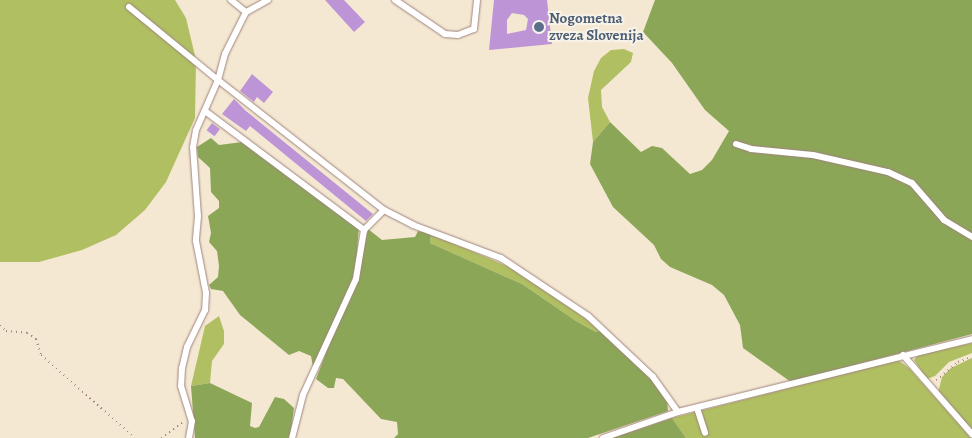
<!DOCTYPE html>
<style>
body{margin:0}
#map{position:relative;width:972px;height:438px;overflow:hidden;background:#f5e8d3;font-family:Alegreya,serif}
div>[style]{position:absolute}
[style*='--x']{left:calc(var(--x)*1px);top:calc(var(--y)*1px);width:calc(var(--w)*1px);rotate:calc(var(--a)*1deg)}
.green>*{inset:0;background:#b0bf62}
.forest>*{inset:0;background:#8ca658}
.building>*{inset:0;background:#bd95d7;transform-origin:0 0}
.path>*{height:2px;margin-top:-1px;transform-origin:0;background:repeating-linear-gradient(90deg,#a0847f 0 1px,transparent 0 5px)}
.roads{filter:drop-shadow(0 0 1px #a0847f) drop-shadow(0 0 1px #a0847f)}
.lane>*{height:6px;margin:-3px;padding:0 3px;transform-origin:3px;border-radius:3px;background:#fff}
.dots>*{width:14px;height:14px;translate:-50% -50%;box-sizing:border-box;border:2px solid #f7f3e8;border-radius:50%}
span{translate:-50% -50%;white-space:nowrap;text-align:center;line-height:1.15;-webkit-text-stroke:4px #f7f3e8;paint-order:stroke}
.service-label{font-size:15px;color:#4e5e75;font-weight:700}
.left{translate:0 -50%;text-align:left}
</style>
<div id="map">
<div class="green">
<i style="clip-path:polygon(0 0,175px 0,186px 18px,196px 60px,195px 118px,166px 182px,145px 210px,116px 235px,82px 250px,39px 262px,0 262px)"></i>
<i style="clip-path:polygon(624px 49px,633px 53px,631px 62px,601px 90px,602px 107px,610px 122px,593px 142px,588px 98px,594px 71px,601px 58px,611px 50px)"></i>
<i style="clip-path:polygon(431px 234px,514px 269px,602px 330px,596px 332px,576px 321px,522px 284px,430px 243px)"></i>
<i style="clip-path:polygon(219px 316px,224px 331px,224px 344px,212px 361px,210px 383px,191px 386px,205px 326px)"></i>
<i style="clip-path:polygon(972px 343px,972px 353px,949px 362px,935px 376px,927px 379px,914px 360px,918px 355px)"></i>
<i style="clip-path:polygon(972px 358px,972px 431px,938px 393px,942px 377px,951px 368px)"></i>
<i style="clip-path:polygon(898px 360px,909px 368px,971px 438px,686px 438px,672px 418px)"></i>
</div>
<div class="forest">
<i style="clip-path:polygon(655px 0,972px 0,972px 334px,791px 382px,743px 348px,740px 325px,724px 295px,712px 285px,670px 267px,661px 259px,654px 245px,613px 207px,590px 164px,593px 142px,610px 122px,641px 152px,652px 146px,662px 148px,690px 174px,702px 170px,712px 160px,729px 131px,705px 110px,672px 63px,643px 32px)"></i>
<i style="clip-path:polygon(211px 138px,219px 145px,250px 141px,359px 223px,356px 270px,314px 372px,311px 356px,299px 351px,289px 355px,240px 315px,223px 291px,211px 289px,209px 285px,218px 277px,219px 266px,217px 251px,209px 242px,211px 233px,208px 216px,219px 208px,219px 201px,211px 192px,210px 168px,198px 157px,197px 147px)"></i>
<i style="clip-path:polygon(368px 229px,382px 240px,415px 237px,418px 231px,431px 234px,430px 243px,522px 284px,576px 321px,596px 332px,602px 330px,653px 380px,667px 398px,668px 411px,588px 438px,394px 438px,398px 434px,397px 422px,381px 419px,343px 379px,336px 378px,334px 388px,328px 388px,316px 379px,341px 313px,358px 280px)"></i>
<i style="clip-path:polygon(210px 383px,252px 403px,250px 426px,255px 428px,259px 427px,275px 397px,284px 399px,294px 408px,290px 438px,195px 438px,191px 386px)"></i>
<i style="clip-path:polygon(672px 418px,686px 438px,612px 438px)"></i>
</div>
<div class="building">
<i style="clip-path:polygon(325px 0,344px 0,365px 22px,354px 32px)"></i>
<i style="clip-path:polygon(evenodd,494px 0,547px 0,552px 44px,489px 50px,494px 0,512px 13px,524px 15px,528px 19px,526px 30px,507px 34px,507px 20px,512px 13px)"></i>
<i style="clip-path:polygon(252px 74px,273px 92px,264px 103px,257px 97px,254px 102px,240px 91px)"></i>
<i style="clip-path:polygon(234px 99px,246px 111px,373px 214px,366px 221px,250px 126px,246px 131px,222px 114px)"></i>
<i style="left:212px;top:123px;width:10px;height:9px;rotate:37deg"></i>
</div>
<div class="path">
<i style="--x:0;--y:325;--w:8;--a:45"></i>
<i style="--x:6;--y:331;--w:21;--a:5"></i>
<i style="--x:27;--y:333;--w:11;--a:34"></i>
<i style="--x:36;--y:339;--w:17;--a:73"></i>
<i style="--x:41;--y:355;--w:125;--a:41.4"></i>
<i style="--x:936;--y:380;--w:28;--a:-39"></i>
<i style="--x:958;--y:362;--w:15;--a:-20"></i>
<i style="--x:161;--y:438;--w:26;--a:-36"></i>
</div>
<div class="roads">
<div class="lane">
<i style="--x:231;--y:0;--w:19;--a:39"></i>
<i style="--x:268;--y:0;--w:25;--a:151"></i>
<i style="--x:246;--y:12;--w:47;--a:116.6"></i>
<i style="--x:225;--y:54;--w:27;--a:105"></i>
<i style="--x:218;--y:80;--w:211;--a:38.1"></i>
<i style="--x:384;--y:210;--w:33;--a:27"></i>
<i style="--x:413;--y:225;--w:94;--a:20.6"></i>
<i style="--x:501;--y:258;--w:105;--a:33.7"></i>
<i style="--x:588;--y:316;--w:89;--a:43.2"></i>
<i style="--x:653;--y:377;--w:43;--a:54.5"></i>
<i style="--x:395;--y:0;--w:60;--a:34.2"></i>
<i style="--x:445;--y:34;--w:13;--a:4"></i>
<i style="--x:458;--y:35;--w:17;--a:-21"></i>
<i style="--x:474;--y:29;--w:29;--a:-84"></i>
<i style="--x:129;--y:7;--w:115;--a:39.4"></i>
<i style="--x:218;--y:80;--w:55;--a:113.7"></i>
<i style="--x:196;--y:130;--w:17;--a:100"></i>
<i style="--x:193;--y:147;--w:69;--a:85.9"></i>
<i style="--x:198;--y:216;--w:25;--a:95"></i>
<i style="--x:196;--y:241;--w:53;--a:79.1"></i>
<i style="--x:206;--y:293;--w:17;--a:93"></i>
<i style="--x:205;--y:310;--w:41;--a:115.9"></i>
<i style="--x:187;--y:347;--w:22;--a:103"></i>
<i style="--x:182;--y:368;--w:18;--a:93"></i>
<i style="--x:181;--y:386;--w:37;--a:73"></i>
<i style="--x:192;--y:421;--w:17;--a:100"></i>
<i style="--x:205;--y:111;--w:199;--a:36.8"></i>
<i style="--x:364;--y:230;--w:50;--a:99.3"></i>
<i style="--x:356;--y:279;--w:128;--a:114.6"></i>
<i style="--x:303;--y:395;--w:44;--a:104.3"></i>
<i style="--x:736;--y:144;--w:16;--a:18"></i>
<i style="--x:751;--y:149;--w:62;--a:5.5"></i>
<i style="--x:813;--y:155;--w:77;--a:12.8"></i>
<i style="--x:888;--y:172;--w:26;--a:25"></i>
<i style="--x:912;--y:183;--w:49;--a:49.1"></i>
<i style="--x:944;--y:220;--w:33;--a:31"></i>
<i style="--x:364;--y:230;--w:28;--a:-45"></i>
<i style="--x:903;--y:355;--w:105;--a:48.9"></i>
<i style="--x:697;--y:408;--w:26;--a:72"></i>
<i style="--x:603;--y:438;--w:79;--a:-19.1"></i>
<i style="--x:678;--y:412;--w:303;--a:-13.9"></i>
</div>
</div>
<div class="dots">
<i style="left:539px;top:27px;background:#5c6f8a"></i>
</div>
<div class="service-label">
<span class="left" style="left:549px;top:27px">Nogometna<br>zveza Slovenija</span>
</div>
</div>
